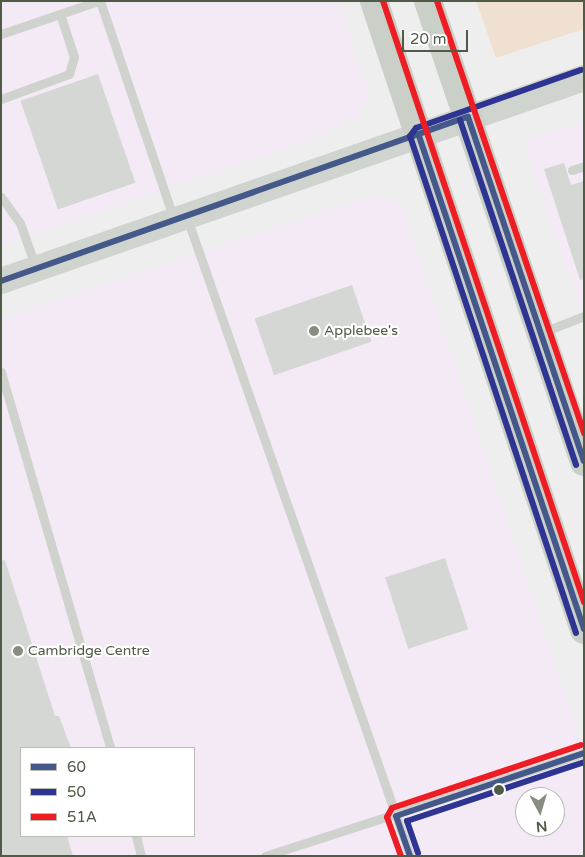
<!DOCTYPE html>
<style>
body{margin:0}
#map{position:relative;width:585px;height:857px;overflow:hidden;background:#eeeeef;font-family:"Varela Round",sans-serif}
div>[style]{position:absolute}
[style*='--x']{left:calc(var(--x)*1px);top:calc(var(--y)*1px);width:calc(var(--w)*1px);rotate:calc(var(--a)*1deg)}
.commercial>*{inset:0;background:#f3eaf6}
.green>*{inset:0;background:#efe0d2}
.building>*{inset:0;background:#d5d7d4;transform-origin:0 0}
.lane>*{height:9px;margin:-4.5px;padding:0 4.5px;transform-origin:4.5px;border-radius:4.5px;background:#cfd2cd}
.secondary>*{height:26px;margin:-13px;padding:0 13px;transform-origin:13px;border-radius:13px;background:#cfd4ce}
.primary>*{height:28px;margin:-14px;padding:0 14px;transform-origin:14px;border-radius:14px;background:#cacfc8}
.bus-1>*{height:6px;margin:-3px;padding:0 3px;transform-origin:3px;border-radius:3px;background:#44588a}
.bus-2>*{height:6px;margin:-3px;padding:0 3px;transform-origin:3px;border-radius:3px;background:#2e3491}
.bus-3>*{height:6px;margin:-3px;padding:0 3px;transform-origin:3px;border-radius:3px;background:#ee1d23}
.dots>*{width:14px;height:14px;translate:-50% -50%;box-sizing:border-box;border:2px solid #fff;border-radius:50%}
span{translate:-50% -50%;white-space:nowrap;text-align:center;line-height:1.15;-webkit-text-stroke:4.5px #fff;paint-order:stroke}
.poi-label{font-size:14px;color:#4f5b46}
.left{translate:0 -50%;text-align:left}
.frame{position:absolute;inset:0;border:2px solid #4f5b46;pointer-events:none}
.legend{position:absolute;left:20px;top:747px;width:175px;height:90px;box-sizing:border-box;background:#fff;border:1px solid #b9bdb5;margin:0;padding:6px 9px;list-style:none;font-size:15px;color:#4f5b46}
.legend li{display:flex;align-items:center;gap:10px;height:25px}
.legend b{width:25px;border:1px solid #b9bdb5}
.north{position:absolute;left:515px;top:787px;width:50px;height:50px;box-sizing:border-box;background:#fff;border:1px solid #b9bdb5;border-radius:50%;rotate:174deg;font-size:14px;font-weight:700;line-height:20px;text-align:center;color:#4f5b46}
.north::after{content:'';display:block;margin:auto;width:18px;height:22px;background:#878e81;clip-path:polygon(50% 0,100% 100%,50% 72%,0 100%)}
.scale{position:absolute;left:402px;top:30px;width:66px;height:22px;box-sizing:border-box;border:2px solid #4f5b46;border-top:0;padding-left:6px;font-size:15px;line-height:18px;white-space:nowrap;color:#4f5b46;-webkit-text-stroke:4px #fff;paint-order:stroke}
</style>
<div id="map">
<div class="commercial">
<i style="clip-path:polygon(1px 1px,338px 1px,369px 93px,358px 116px,311px 140px,1px 246px)"></i>
<i style="clip-path:polygon(584px 121px,584px 318px,523px 141px)"></i>
<i style="clip-path:polygon(evenodd,369px 196px,400px 201px,584px 749px,584px 856px,1px 856px,1px 318px,369px 196px,21px 748px,194px 748px,194px 836px,21px 836px,21px 748px,369px 196px,525px 797px,555px 797px,555px 827px,525px 827px,525px 797px)"></i>
</div>
<div class="green">
<i style="clip-path:polygon(476px 1px,584px 1px,584px 29px,496px 58px)"></i>
</div>
<div class="building">
<i style="left:98px;top:74px;width:115px;height:82px;rotate:71deg"></i>
<i style="clip-path:polygon(564px 163px,571px 185px,584px 181px,584px 279px,580px 280px,544px 169px)"></i>
<i style="left:352px;top:285px;width:60px;height:103px;rotate:71deg"></i>
<i style="left:445px;top:558px;width:75px;height:63px;rotate:72deg"></i>
<i style="clip-path:polygon(5px 560px,55px 716px,59px 716px,71px 748px,21px 748px,21px 836px,67px 836px,73px 856px,1px 856px,1px 561px)"></i>
</div>
<div class="lane">
<i style="--x:100;--y:1;--w:230;--a:71.3"></i>
<i style="--x:1;--y:34;--w:102;--a:-18.8"></i>
<i style="--x:1;--y:99;--w:72;--a:-20.2"></i>
<i style="--x:69;--y:74;--w:18;--a:-74"></i>
<i style="--x:74;--y:57;--w:45;--a:-108"></i>
<i style="--x:572;--y:170;--w:13;--a:-18"></i>
<i style="--x:1;--y:197;--w:32;--a:54"></i>
<i style="--x:20;--y:223;--w:48;--a:70.4"></i>
<i style="--x:187;--y:218;--w:676;--a:70.73"></i>
<i style="--x:543;--y:332;--w:44;--a:-21.3"></i>
<i style="--x:1;--y:372;--w:391;--a:73.8"></i>
<i style="--x:136;--y:836;--w:21;--a:76"></i>
<i style="--x:265;--y:856;--w:335;--a:-17.9"></i>
</div>
<div class="secondary">
<i style="--x:1;--y:281;--w:617;--a:-19.2"></i>
</div>
<div class="primary">
<i style="--x:374;--y:1;--w:663;--a:71.54"></i>
<i style="--x:428;--y:1;--w:487;--a:71.3"></i>
</div>
<div class="bus-1">
<i style="--x:419;--y:136;--w:520;--a:71.5"></i>
<i style="--x:1;--y:281;--w:495;--a:-19.4"></i>
<i style="--x:468;--y:117;--w:363;--a:71.4"></i>
<i style="--x:410;--y:856;--w:42;--a:-109.3"></i>
<i style="--x:396;--y:816;--w:198;--a:-18.5"></i>
</div>
<div class="bus-2">
<i style="--x:460;--y:120;--w:364;--a:71.4"></i>
<i style="--x:576;--y:633;--w:524;--a:-108.47"></i>
<i style="--x:410;--y:136;--w:10;--a:-53"></i>
<i style="--x:416;--y:128;--w:175;--a:-19.4"></i>
<i style="--x:418;--y:853;--w:34;--a:-109"></i>
<i style="--x:407;--y:821;--w:187;--a:-18.4"></i>
</div>
<div class="bus-3">
<i style="--x:383;--y:1;--w:634;--a:71.51"></i>
<i style="--x:437;--y:1;--w:457;--a:71.2"></i>
<i style="--x:401;--y:856;--w:41;--a:-109.7"></i>
<i style="--x:387;--y:817;--w:10;--a:-61"></i>
<i style="--x:392;--y:808;--w:199;--a:-18.4"></i>
</div>
<div class="dots">
<i style="left:314px;top:331px;background:#878e81"></i>
<i style="left:18px;top:651px;background:#878e81"></i>
<i style="left:499px;top:790px;background:#4f5b46"></i>
</div>
<div class="poi-label">
<span class="left" style="left:324px;top:331px">Applebee's</span>
<span class="left" style="left:28px;top:651px">Cambridge Centre</span>
</div>
<div class="frame"></div>
<ul class="legend">
<li><b style="height:6px;background:#44588a"></b>60</li>
<li><b style="height:6px;background:#2e3491"></b>50</li>
<li><b style="height:6px;background:#ee1d23"></b>51A</li>
</ul>
<div class="north">N</div>
<div class="scale">20 m</div>
</div>
